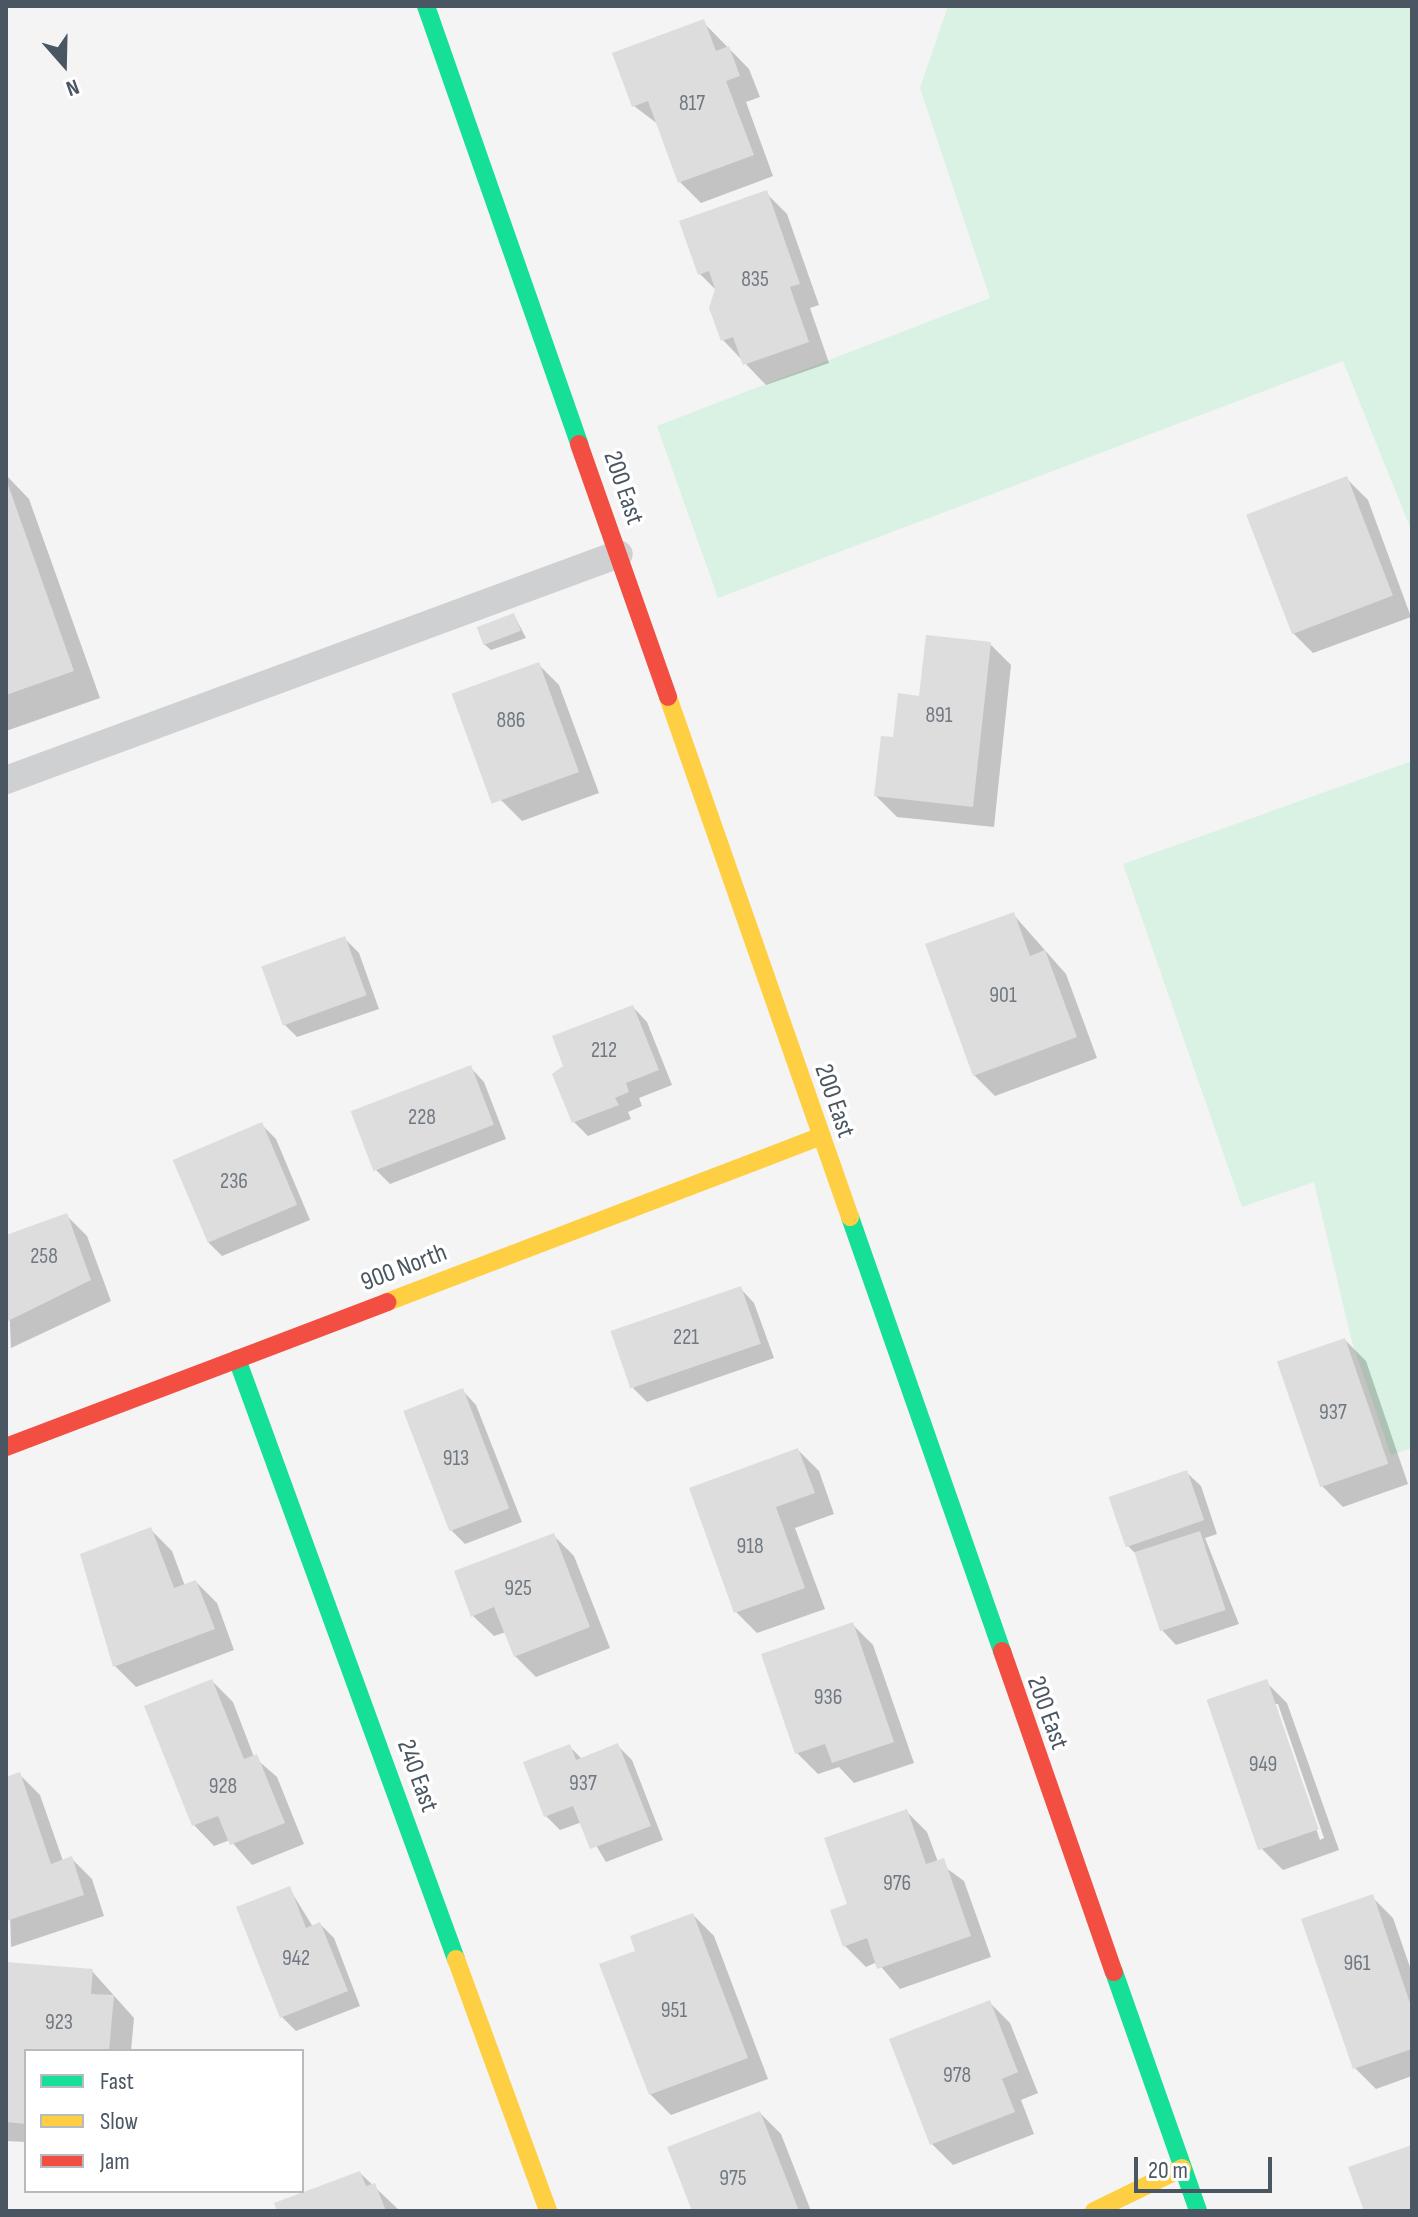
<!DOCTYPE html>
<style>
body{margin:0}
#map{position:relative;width:1418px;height:2217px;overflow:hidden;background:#f4f4f4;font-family:"Sofia Sans Condensed",sans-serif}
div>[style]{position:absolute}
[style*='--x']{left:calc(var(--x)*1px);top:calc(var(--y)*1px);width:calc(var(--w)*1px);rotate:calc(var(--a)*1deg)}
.green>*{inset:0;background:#d9f2e3}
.shadow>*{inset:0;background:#0003}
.building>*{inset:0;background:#ddddde;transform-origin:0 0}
.lane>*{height:28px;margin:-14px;padding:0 14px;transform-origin:14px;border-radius:14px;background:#ced0d2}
.fast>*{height:18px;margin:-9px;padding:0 9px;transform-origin:9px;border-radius:9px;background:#16e098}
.slow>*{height:18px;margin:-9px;padding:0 9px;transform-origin:9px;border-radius:9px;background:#ffcf43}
.jam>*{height:18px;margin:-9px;padding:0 9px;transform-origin:9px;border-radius:9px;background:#f24e42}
span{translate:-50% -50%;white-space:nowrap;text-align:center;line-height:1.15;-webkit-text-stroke:7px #fff;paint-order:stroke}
.number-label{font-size:22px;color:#707881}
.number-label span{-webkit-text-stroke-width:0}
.street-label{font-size:26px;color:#4a5661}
.frame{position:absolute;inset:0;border:8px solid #4a5661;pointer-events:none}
.legend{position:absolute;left:24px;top:2049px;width:280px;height:144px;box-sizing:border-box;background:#fff;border:2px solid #b7bbc0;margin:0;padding:10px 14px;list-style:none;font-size:24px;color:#4a5661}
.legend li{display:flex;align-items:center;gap:16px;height:40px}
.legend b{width:40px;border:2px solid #b7bbc0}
.north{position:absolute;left:24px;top:24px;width:80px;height:80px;-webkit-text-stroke:6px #fff;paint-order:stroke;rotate:160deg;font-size:22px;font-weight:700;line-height:32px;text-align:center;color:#4a5661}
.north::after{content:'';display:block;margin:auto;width:28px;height:36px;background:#4a5661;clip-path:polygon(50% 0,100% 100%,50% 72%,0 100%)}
.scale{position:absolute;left:1134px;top:2157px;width:138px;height:36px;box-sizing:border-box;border:4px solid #4a5661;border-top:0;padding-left:10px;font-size:24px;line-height:28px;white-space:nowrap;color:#4a5661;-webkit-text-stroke:6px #fff;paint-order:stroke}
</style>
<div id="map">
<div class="green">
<i style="clip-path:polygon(948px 6px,1412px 6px,1412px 532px,1343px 361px,718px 598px,657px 426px,990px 298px,920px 88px)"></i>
<i style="clip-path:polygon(1412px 761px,1412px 1448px,1391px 1455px,1352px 1342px,1314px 1182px,1242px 1207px,1123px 864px)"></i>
</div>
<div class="shadow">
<i style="clip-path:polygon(703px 22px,749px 69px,760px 97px,746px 102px,773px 176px,701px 203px,680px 182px,659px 125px,634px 106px)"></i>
<i style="clip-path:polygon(766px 193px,787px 214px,819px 305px,810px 308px,829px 363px,766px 385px,723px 340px,717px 291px,700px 274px,682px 223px)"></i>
<i style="clip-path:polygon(6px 475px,29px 499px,100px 698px,6px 731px)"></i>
<i style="clip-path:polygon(1347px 479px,1368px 500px,1411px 617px,1313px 653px,1292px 632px)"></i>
<i style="clip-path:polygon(514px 615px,526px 638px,491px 650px,484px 644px)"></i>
<i style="clip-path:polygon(990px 644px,1011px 665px,994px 827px,897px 817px,876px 796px,895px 739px,921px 699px)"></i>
<i style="clip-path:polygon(538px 664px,559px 685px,599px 793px,522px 821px,501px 800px,455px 695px)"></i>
<i style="clip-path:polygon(1013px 914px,1066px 974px,1097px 1058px,995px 1096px,974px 1075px)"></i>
<i style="clip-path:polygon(344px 938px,359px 953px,379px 1009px,297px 1037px,283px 1023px)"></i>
<i style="clip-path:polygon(633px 1007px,647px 1022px,672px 1085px,639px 1098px,642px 1106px,628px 1112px,631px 1119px,588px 1136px,574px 1122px)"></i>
<i style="clip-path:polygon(470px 1067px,484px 1082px,506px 1139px,390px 1184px,376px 1170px)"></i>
<i style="clip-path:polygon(262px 1125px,276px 1139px,310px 1220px,222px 1256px,208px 1242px,175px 1160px)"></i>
<i style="clip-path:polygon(66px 1215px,87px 1236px,111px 1301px,11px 1348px,6px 1237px)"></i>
<i style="clip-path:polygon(740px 1288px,754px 1303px,774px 1358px,647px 1402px,633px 1388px)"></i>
<i style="clip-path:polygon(1345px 1340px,1366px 1361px,1408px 1484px,1343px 1507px,1322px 1486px)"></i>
<i style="clip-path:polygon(462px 1390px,476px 1405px,522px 1522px,465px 1544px,451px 1530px)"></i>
<i style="clip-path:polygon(798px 1450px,819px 1471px,834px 1514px,795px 1528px,825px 1609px,757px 1633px,736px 1612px,691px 1489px)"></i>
<i style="clip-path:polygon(1186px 1472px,1201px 1486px,1217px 1534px,1205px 1538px,1239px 1624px,1176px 1645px,1162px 1630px,1138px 1556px,1127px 1545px)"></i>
<i style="clip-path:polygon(151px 1530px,172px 1551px,185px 1586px,196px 1582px,217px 1603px,234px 1650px,136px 1687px,115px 1666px)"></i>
<i style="clip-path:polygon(553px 1535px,574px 1556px,610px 1648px,536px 1677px,515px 1656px,506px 1632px,494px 1636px,473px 1616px)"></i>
<i style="clip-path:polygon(852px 1624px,873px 1645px,914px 1763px,854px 1783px,839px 1767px,818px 1774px,797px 1753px,763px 1655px)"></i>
<i style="clip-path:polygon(212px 1681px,233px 1702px,254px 1757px,277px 1777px,304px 1844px,252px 1865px,230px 1840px,214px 1846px,194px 1825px)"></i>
<i style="clip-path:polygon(evenodd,1266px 1682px,1287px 1703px,1339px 1850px,1283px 1870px,1262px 1849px,1266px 1682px,1273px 1704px,1278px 1704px,1324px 1838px,1320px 1840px,1273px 1704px)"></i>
<i style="clip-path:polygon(569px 1746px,583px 1760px,618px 1746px,632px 1760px,663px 1840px,606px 1862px,582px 1822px,560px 1830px,546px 1816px,526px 1764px)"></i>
<i style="clip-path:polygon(19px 1774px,40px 1795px,63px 1861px,71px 1858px,92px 1879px,104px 1916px,11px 1947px,6px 1779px)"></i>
<i style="clip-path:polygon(906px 1811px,927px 1832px,938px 1862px,964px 1881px,991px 1957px,900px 1989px,877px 1962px,866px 1967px,845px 1946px,849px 1905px)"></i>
<i style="clip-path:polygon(289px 1888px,313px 1927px,320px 1924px,334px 1938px,360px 2006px,296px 2031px,282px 2017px)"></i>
<i style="clip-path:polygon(1372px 1897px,1393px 1918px,1412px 1973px,1412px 2076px,1376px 2089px,1355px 2068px)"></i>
<i style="clip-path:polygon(693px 1915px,714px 1936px,768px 2079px,671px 2115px,650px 2094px,638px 1952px)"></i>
<i style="clip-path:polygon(6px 1964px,92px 1971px,134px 2018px,131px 2051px,26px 2051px,26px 2142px,6px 2141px)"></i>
<i style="clip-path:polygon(989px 2002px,1010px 2023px,1038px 2093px,1021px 2100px,1034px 2134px,953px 2165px,932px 2144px)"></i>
<i style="clip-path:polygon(760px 2113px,781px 2134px,811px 2211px,694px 2211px)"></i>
<i style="clip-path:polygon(360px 2173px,400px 2211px,277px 2211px,278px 2210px)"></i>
</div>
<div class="building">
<i style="clip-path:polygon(704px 19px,716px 51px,729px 46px,740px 76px,726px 81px,754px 155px,678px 183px,648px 101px,632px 107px,612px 53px)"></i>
<i style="clip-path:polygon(767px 190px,800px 284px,790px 287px,809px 342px,743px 365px,733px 337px,721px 341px,709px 308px,715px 289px,709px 271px,698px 275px,679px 221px)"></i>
<i style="left:1347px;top:476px;width:128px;height:108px;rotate:69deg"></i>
<i style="clip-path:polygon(6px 479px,74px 671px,6px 695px)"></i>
<i style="left:514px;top:613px;width:19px;height:40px;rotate:69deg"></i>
<i style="clip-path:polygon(926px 635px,991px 642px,973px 807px,874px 796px,881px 736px,893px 737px,898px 693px,919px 696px)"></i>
<i style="left:539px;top:662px;width:117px;height:93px;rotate:70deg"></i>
<i style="clip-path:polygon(1014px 912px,1030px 956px,1045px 950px,1077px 1037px,973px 1076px,925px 944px)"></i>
<i style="left:345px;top:936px;width:63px;height:89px;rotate:70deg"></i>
<i style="clip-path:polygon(633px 1005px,659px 1070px,626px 1083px,629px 1092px,615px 1098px,619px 1105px,572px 1123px,552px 1074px,563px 1066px,552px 1036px)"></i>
<i style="left:471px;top:1065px;width:64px;height:129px;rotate:69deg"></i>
<i style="left:262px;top:1122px;width:90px;height:97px;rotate:67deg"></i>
<i style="clip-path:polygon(67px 1213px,91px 1280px,6px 1322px,6px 1235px)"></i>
<i style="left:741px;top:1286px;width:61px;height:138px;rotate:71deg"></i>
<i style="left:1345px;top:1338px;width:133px;height:72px;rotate:71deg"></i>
<i style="left:463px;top:1388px;width:129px;height:64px;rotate:69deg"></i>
<i style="clip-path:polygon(798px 1448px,815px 1493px,776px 1507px,805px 1588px,734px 1613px,689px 1488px)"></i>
<i style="left:1187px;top:1470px;width:53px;height:83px;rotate:71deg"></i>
<i style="clip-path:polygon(151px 1527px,174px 1588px,196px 1580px,215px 1629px,113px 1667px,80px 1554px)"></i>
<i style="left:1200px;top:1531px;width:83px;height:69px;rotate:72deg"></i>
<i style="clip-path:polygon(554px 1533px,590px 1627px,514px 1657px,494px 1607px,471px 1617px,454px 1571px)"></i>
<i style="clip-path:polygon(853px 1622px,894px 1742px,832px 1763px,825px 1744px,795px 1754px,761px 1654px)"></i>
<i style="clip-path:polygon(212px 1679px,244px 1759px,257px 1754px,285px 1823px,230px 1845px,218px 1816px,192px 1826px,144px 1706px)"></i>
<i style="left:1267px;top:1679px;width:159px;height:64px;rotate:71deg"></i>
<i style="clip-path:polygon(618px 1743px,651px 1826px,590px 1849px,573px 1806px,544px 1817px,523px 1762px,570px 1744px,576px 1760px)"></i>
<i style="clip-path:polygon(20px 1772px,51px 1864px,72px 1856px,84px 1895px,6px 1921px,6px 1777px)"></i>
<i style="clip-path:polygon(907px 1809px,926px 1864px,944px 1858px,971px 1936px,877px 1969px,867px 1938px,843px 1947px,830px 1910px,847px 1904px,824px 1838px)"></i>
<i style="clip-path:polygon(290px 1886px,306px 1928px,320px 1922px,348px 1991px,280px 2018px,236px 1907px)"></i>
<i style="clip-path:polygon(1373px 1894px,1412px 2009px,1412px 2049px,1353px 2069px,1301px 1919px)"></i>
<i style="clip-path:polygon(693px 1913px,748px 2058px,649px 2095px,599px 1964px,635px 1951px,630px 1936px)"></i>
<i style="clip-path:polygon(6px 1962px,93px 1969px,91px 1994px,114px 1995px,109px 2051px,26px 2051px,26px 2124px,6px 2122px)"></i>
<i style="clip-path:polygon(990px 2000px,1018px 2072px,1002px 2079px,1015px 2112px,930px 2145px,889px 2039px)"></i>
<i style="clip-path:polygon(760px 2111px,799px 2211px,692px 2211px,667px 2147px)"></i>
<i style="clip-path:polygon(1412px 2145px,1412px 2211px,1364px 2211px,1348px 2167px)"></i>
<i style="clip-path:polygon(360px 2171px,366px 2186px,375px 2183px,386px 2211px,277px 2211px,274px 2203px)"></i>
</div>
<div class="lane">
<i style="--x:6;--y:780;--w:653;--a:-20.24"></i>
</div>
<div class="fast">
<i style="--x:426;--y:6;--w:464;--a:70.7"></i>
<i style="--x:850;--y:1217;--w:460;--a:70.7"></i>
<i style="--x:237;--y:1359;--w:639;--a:69.95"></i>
<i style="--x:1114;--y:1972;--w:253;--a:70.6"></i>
</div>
<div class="slow">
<i style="--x:668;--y:697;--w:551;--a:70.71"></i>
<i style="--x:387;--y:1302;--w:462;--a:-20.9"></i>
<i style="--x:456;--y:1959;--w:268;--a:69.9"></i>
<i style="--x:1094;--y:2211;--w:98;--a:-26"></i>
</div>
<div class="jam">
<i style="--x:579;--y:444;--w:268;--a:70.6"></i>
<i style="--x:6;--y:1447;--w:408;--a:-20.8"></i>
<i style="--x:1002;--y:1651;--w:340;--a:70.8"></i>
</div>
<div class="number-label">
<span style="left:692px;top:104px">817</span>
<span style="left:755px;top:280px">835</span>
<span style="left:939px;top:716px">891</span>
<span style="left:511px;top:721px">886</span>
<span style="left:1003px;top:996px">901</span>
<span style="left:604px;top:1051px">212</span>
<span style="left:422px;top:1118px">228</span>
<span style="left:234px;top:1182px">236</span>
<span style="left:44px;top:1257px">258</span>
<span style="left:686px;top:1338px">221</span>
<span style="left:1333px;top:1413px">937</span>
<span style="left:456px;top:1459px">913</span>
<span style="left:750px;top:1547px">918</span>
<span style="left:518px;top:1589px">925</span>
<span style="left:828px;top:1698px">936</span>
<span style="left:1263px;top:1765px">949</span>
<span style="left:583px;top:1784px">937</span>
<span style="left:223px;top:1787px">928</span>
<span style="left:897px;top:1884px">976</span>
<span style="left:296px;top:1959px">942</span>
<span style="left:1357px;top:1964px">961</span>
<span style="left:674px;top:2011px">951</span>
<span style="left:59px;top:2023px">923</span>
<span style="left:957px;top:2076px">978</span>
<span style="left:733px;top:2179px">975</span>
</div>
<div class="street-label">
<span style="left:623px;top:488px;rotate:71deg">200 East</span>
<span style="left:834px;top:1101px;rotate:71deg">200 East</span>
<span style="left:404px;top:1268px;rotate:-21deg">900 North</span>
<span style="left:1047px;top:1713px;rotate:70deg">200 East</span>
<span style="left:417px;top:1776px;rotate:70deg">240 East</span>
</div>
<div class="frame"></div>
<ul class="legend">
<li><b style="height:10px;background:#16e098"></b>Fast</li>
<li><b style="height:10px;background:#ffcf43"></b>Slow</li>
<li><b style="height:10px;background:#f24e42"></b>Jam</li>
</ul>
<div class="north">N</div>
<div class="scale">20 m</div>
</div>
